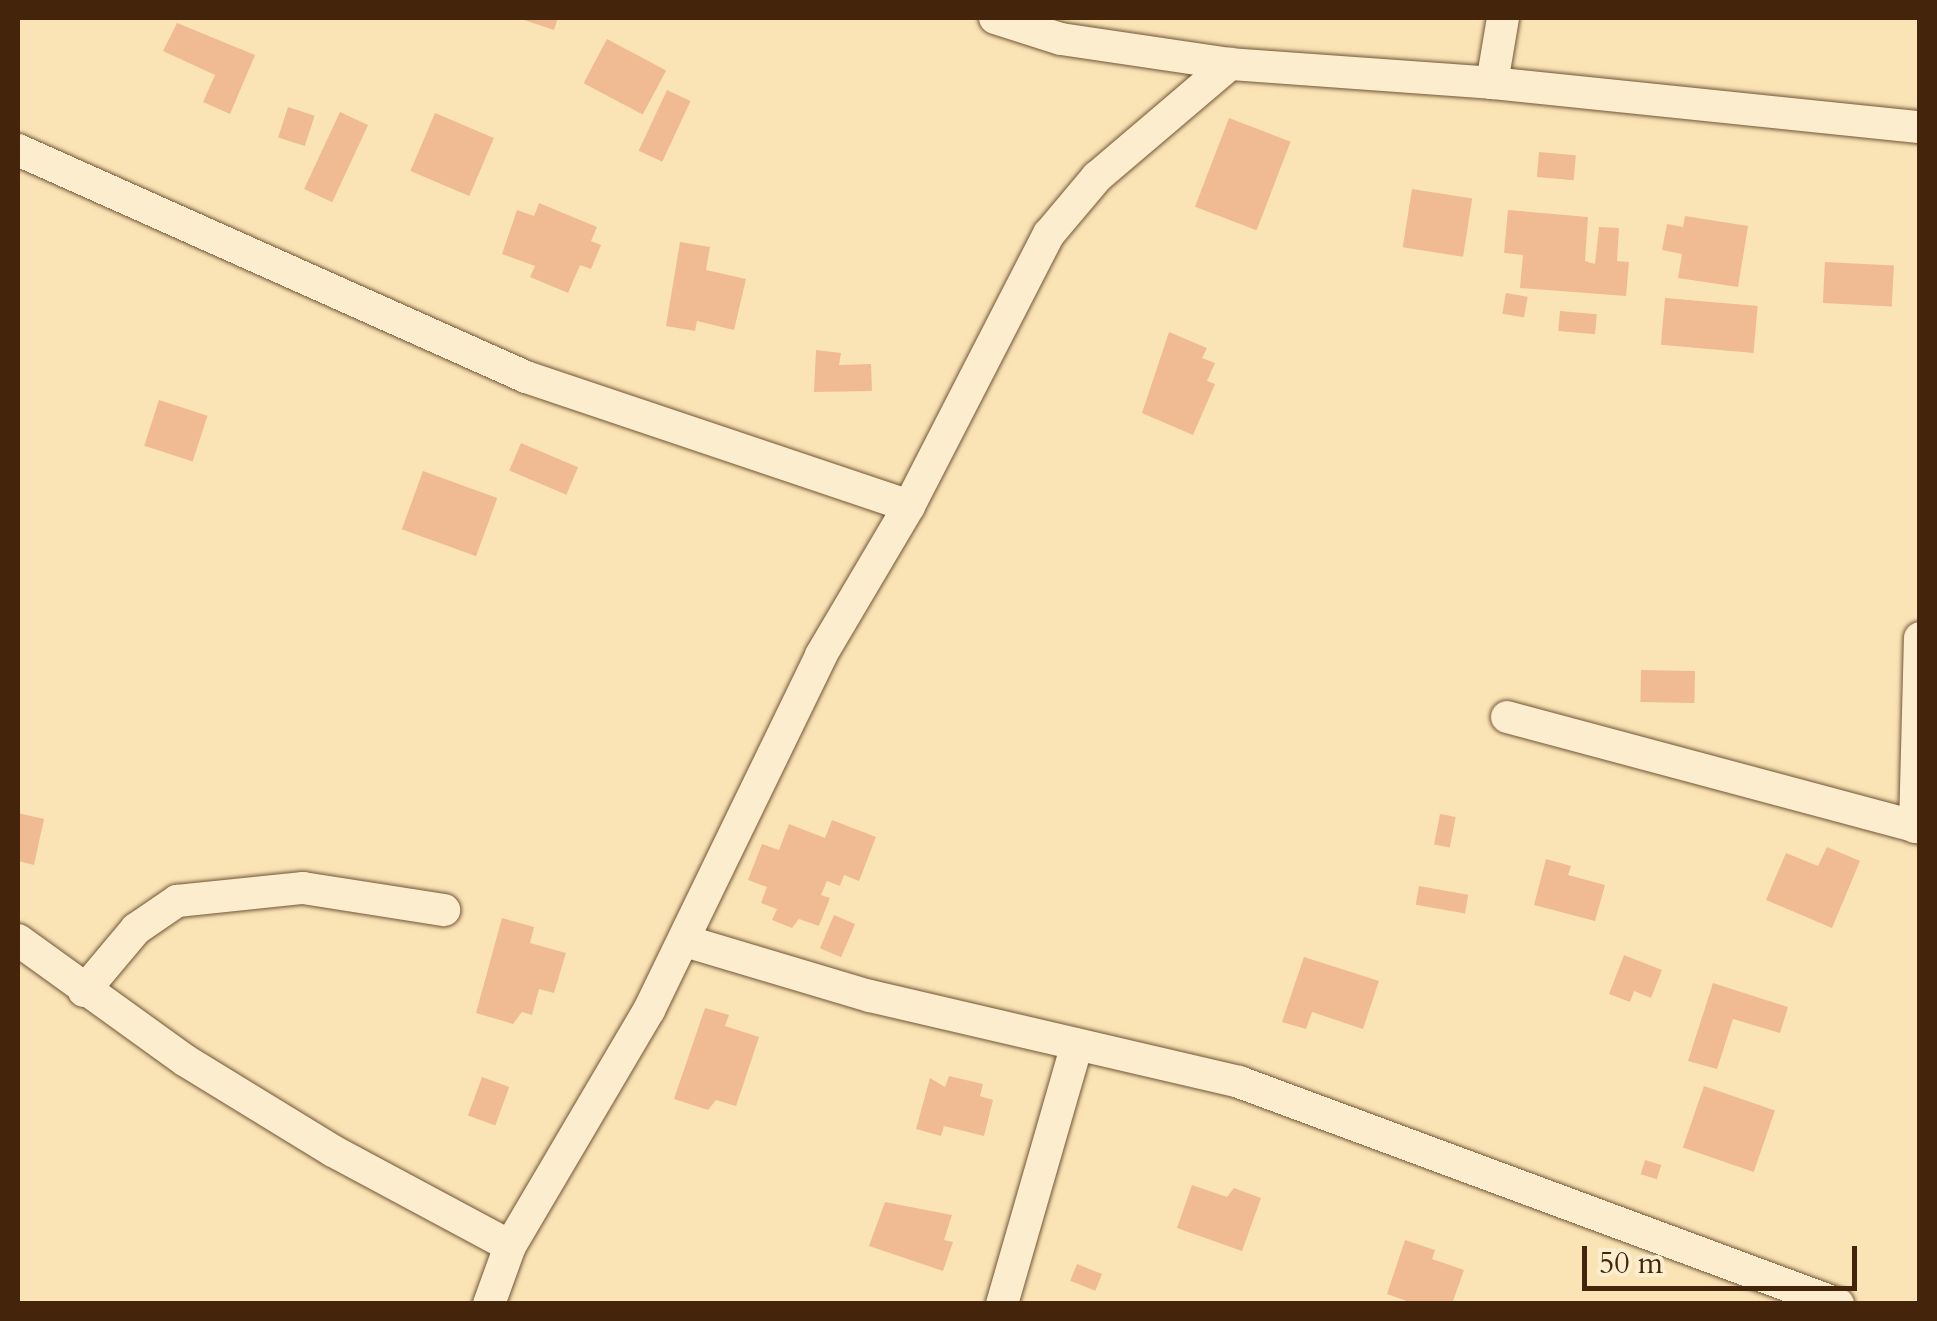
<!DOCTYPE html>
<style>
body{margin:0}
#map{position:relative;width:1937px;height:1321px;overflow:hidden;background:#fae4b5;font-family:Cardo,serif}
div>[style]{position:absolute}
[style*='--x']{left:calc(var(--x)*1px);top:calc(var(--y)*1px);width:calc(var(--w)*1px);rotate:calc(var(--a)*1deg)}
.building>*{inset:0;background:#f0bb92;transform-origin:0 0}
.roads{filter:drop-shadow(0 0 2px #725536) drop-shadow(0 0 2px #725536)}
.street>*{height:32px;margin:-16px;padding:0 16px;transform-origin:16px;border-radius:16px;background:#fcedcf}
span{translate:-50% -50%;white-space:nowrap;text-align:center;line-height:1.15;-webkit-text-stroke:8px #fcedcf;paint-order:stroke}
.frame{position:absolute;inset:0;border:20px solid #44250c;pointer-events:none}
.scale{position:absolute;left:1582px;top:1246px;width:275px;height:45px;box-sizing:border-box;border:5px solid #44250c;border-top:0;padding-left:12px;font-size:30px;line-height:35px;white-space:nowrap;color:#44250c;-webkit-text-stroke:8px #fcedcf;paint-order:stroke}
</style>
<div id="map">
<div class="building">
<i style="clip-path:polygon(518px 18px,558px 18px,554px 30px)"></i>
<i style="clip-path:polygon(177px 23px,255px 55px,230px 114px,203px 102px,215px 75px,163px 51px)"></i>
<i style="left:607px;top:39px;width:67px;height:50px;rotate:28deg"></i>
<i style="left:667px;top:90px;width:26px;height:67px;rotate:25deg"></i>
<i style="left:288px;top:107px;width:28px;height:32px;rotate:18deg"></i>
<i style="left:340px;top:112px;width:31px;height:85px;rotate:25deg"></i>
<i style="left:435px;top:113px;width:64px;height:63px;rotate:23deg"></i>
<i style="left:1229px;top:118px;width:66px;height:95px;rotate:21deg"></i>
<i style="left:1539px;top:152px;width:37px;height:25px;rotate:5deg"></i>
<i style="left:1412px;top:189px;width:61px;height:59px;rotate:9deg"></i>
<i style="clip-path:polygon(539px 203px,597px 227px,591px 241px,601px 245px,591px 269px,580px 265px,568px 293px,530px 277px,535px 266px,502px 254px,517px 210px,534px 216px)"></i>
<i style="clip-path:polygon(1508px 210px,1588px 217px,1585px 261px,1595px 264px,1599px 227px,1619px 228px,1617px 261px,1629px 262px,1626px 296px,1520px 288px,1523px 255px,1504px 253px)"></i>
<i style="clip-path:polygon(1685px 216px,1748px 226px,1738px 287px,1678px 278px,1682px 254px,1662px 250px,1667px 224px,1683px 227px)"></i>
<i style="clip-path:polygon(680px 242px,710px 247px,706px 270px,746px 279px,734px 330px,697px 321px,695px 331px,666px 326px)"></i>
<i style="left:1825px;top:262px;width:69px;height:41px;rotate:3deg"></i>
<i style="left:1506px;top:293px;width:22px;height:21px;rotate:10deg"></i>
<i style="left:1665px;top:298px;width:93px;height:47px;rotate:5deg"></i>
<i style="left:1560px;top:311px;width:37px;height:20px;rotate:5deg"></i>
<i style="clip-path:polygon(1169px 332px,1207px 348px,1202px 358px,1215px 363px,1207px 381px,1215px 384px,1193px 435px,1142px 413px)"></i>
<i style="clip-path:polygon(816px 350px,841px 353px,839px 365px,871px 364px,872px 391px,814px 392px)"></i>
<i style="left:159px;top:400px;width:51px;height:48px;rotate:18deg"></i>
<i style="left:521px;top:443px;width:62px;height:30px;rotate:23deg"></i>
<i style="left:423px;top:471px;width:79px;height:62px;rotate:20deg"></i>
<i style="left:1641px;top:670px;width:54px;height:32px;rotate:1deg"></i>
<i style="clip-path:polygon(18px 813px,44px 819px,34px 865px,18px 861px)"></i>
<i style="left:1440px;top:814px;width:16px;height:31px;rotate:11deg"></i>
<i style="clip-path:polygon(832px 820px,876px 837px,859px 881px,844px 875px,840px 886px,827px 881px,821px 895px,830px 898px,819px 926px,799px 919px,792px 928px,772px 920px,777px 909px,761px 903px,767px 887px,748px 880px,762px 844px,779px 850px,789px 824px,825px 838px)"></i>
<i style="clip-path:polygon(1827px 847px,1860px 861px,1832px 928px,1766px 900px,1786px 853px,1818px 866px)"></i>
<i style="clip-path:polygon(1546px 859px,1571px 866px,1568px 875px,1605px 885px,1595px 921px,1534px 905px)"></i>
<i style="left:1419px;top:886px;width:50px;height:19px;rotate:10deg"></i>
<i style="left:834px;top:915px;width:23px;height:36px;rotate:23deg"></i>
<i style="clip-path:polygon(502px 918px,534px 927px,530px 943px,566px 953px,554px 993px,539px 989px,532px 1015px,522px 1012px,513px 1024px,476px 1013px)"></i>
<i style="clip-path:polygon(1624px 955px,1662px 970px,1651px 998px,1634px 991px,1630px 1002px,1609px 994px)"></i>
<i style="clip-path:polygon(1304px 957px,1379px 981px,1363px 1029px,1312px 1012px,1306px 1029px,1282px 1022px)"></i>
<i style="clip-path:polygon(1713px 983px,1788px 1007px,1780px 1033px,1733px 1019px,1717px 1069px,1688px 1061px)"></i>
<i style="clip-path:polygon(705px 1008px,729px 1015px,725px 1026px,759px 1037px,736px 1106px,716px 1100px,708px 1110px,674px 1099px)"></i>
<i style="clip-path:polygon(949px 1076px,983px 1084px,980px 1096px,993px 1100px,984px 1136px,944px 1126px,941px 1136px,916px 1129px,930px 1078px,945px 1087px)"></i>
<i style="left:482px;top:1077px;width:29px;height:41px;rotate:20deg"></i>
<i style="left:1704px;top:1086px;width:75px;height:65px;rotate:19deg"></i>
<i style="left:1645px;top:1160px;width:17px;height:15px;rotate:17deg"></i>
<i style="clip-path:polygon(1192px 1185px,1227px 1197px,1234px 1188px,1261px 1198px,1242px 1251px,1177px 1228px)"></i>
<i style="clip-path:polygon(885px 1202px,952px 1215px,944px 1240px,953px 1242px,943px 1271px,869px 1246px)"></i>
<i style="clip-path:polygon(1405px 1240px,1435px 1250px,1432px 1259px,1464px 1270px,1452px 1304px,1415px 1304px,1387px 1294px)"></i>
<i style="left:1077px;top:1264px;width:27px;height:18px;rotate:22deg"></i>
</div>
<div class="roads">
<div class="street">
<i style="--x:995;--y:18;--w:69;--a:17.7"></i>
<i style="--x:1061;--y:39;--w:171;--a:8.4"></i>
<i style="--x:1230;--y:64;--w:263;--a:4.1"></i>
<i style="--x:1492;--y:83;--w:430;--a:5.9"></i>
<i style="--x:1492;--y:83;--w:66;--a:-80.4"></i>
<i style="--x:18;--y:150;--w:556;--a:24.08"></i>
<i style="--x:526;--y:377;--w:404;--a:18.6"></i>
<i style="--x:1507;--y:717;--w:428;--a:15"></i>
<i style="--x:1915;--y:827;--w:189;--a:-88.5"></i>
<i style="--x:18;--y:940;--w:207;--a:35.8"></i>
<i style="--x:186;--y:1061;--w:172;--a:31.5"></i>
<i style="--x:333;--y:1151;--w:201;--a:28.2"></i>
<i style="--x:685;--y:941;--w:193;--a:16.6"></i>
<i style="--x:870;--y:996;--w:379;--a:13.1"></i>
<i style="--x:1239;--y:1082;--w:639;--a:20.34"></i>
<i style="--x:84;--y:991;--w:81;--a:-50"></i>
<i style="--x:136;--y:929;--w:50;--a:-34.3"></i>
<i style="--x:177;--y:901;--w:127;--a:-5.9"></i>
<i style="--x:303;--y:888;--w:143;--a:8.9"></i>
<i style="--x:489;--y:1304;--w:62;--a:-70.1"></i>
<i style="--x:510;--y:1246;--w:274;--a:-59.5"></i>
<i style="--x:649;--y:1010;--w:394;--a:-64.1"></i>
<i style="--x:821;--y:655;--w:173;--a:-59.4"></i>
<i style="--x:909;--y:506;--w:306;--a:-62.8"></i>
<i style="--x:1049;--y:234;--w:75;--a:-49.9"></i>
<i style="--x:1097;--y:177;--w:175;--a:-40.4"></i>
<i style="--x:1002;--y:1304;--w:270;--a:-73.9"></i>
</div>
</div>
<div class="frame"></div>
<div class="scale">50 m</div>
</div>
